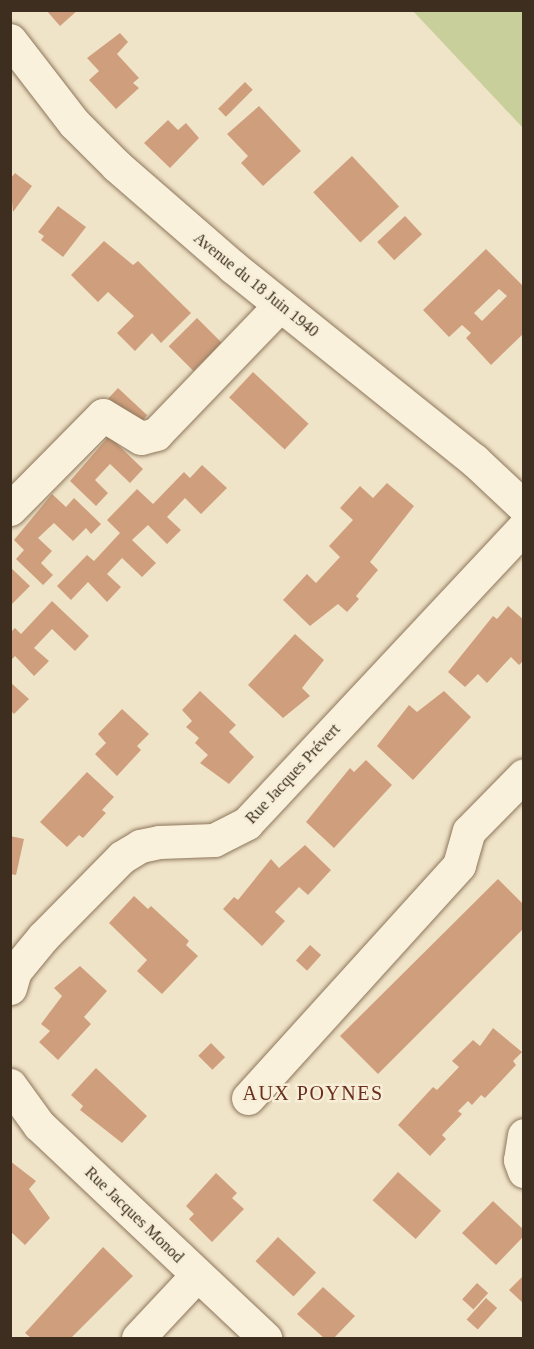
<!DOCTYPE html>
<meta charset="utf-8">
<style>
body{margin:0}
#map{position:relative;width:534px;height:1349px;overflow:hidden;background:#f0e4c8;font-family:"Times New Roman",serif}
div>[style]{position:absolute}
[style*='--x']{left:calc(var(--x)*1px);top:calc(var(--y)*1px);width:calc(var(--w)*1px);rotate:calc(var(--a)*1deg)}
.green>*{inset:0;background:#c9cf9b}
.building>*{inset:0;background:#cf9f7d;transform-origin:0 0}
.roads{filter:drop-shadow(0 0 2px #8d765c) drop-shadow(0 0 2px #8d765c)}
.minor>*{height:33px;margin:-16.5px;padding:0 16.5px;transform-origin:16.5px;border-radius:16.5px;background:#faf1dc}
span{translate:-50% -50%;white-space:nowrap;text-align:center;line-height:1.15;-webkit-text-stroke:5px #f7eed8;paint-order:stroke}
.street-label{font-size:16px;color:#3d2e20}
.quarter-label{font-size:20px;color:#6b2e1e;letter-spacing:1.5px}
.frame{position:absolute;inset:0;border:12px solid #3d2e20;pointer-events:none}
</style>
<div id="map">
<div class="green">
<i style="clip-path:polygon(413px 11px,523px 11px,523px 128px)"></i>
</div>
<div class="building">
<i style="clip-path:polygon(46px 10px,78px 10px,60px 26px)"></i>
<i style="clip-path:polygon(120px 33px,128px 42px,117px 54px,139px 78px,133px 83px,139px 88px,116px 109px,89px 80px,99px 71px,87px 58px)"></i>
<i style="left:245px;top:82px;width:11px;height:38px;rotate:45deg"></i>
<i style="clip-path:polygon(259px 106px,301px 151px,263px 186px,241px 163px,248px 156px,227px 134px)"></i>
<i style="clip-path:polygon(168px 120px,178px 130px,186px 123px,199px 138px,170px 168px,144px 143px)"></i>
<i style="left:352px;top:156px;width:69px;height:53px;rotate:47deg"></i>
<i style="clip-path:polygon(15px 173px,32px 186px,13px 212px,10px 179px)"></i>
<i style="clip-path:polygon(58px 206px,86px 227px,63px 257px,41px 240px,44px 236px,38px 232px)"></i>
<i style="left:405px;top:216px;width:25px;height:38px;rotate:47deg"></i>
<i style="clip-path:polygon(104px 241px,133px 265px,138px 261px,191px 313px,161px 343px,152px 333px,135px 351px,117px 333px,134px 316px,108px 292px,98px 302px,71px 275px)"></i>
<i style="clip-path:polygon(evenodd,486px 249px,524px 287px,524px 333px,491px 365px,466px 338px,471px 333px,462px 325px,449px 337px,423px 310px,486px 249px,499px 289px,507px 296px,482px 321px,474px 313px,499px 289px)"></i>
<i style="left:197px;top:318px;width:35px;height:40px;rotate:45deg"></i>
<i style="left:253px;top:372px;width:76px;height:35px;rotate:43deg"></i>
<i style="left:118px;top:388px;width:40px;height:14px;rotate:43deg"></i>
<i style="clip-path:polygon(109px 436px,143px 469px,130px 483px,110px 464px,95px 480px,108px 493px,96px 506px,70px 481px)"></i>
<i style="clip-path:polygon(202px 465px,227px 488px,201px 514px,185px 498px,167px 517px,181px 530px,167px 544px,148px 525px,132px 540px,156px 563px,142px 577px,122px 558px,107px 574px,121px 587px,107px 602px,88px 582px,71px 600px,57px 586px,87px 555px,94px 561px,120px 533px,107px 520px,137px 489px,153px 504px,184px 472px,190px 478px)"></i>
<i style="clip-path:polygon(387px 483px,414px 506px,370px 562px,378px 570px,356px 596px,359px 599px,347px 612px,338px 604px,310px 626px,283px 600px,307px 574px,316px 583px,340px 557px,329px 546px,353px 520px,340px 508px,360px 486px,373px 498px)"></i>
<i style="clip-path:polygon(52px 494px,66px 507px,74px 498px,101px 524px,91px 534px,86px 528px,73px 541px,54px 523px,38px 538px,52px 551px,41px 563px,53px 575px,43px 585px,16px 559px,24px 550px,14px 540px)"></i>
<i style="clip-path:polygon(10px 567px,30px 586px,10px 606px)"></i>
<i style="clip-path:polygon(52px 601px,89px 636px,75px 651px,52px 629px,34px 648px,49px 661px,34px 676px,15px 656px,10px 661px,10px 633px,15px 628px,21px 634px)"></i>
<i style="clip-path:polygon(508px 606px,524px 620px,524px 660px,519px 665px,511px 657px,487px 683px,478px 674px,465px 687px,448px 672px,493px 616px,497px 619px)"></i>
<i style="clip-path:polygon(295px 634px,324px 660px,302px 688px,310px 696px,283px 718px,248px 685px)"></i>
<i style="clip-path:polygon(10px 682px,29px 699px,14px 714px,10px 710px)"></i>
<i style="clip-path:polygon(200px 691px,236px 725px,229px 732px,254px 757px,229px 784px,200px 763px,208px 755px,195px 743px,199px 738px,186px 727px,192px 721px,182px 710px)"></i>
<i style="clip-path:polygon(444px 691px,471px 717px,413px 780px,377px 746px,409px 705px,417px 712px)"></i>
<i style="clip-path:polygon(122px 709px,149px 734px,137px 746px,141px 750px,117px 776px,95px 754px,106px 743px,98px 734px)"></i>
<i style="clip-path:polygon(366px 760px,392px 785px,334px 848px,306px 822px,350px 768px,354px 772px)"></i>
<i style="clip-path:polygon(87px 772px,114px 797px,102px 810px,106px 813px,83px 838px,79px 835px,67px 847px,40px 822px)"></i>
<i style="clip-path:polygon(10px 836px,24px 839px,16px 875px,10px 874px)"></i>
<i style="clip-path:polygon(305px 845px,331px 870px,308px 895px,299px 887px,275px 912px,285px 921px,262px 946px,223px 909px,234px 897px,238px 900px,271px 859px,279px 868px)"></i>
<i style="clip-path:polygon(498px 879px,524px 905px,524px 928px,378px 1074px,340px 1036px)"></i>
<i style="clip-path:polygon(134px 896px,148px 909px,151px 906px,189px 941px,186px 945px,198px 956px,162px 994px,137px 971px,147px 960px,109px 923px)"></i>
<i style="left:310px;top:945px;width:15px;height:21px;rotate:42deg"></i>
<i style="clip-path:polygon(80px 966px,107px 991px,84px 1017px,91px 1024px,58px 1060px,39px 1042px,50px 1031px,41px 1024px,62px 996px,54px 988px)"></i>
<i style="clip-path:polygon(493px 1028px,522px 1052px,513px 1061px,516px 1065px,485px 1098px,481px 1095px,472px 1105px,468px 1101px,458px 1111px,462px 1114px,442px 1135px,446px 1139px,430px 1156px,398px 1125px,433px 1087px,437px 1090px,459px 1067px,452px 1061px,473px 1040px,480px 1046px)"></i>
<i style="left:211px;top:1043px;width:20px;height:18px;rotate:45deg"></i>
<i style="clip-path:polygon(96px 1068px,147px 1116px,122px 1143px,80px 1110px,83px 1106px,71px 1095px)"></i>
<i style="clip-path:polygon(10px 1161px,36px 1181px,29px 1189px,50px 1218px,25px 1245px,10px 1231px)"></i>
<i style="left:398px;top:1172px;width:58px;height:38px;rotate:42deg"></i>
<i style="clip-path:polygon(216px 1173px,237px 1193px,232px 1198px,244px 1209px,212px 1242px,189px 1219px,194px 1214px,186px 1206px)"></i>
<i style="clip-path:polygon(493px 1201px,524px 1230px,524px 1236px,496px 1265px,462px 1233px)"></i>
<i style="left:278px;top:1237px;width:52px;height:33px;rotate:43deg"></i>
<i style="clip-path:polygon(103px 1247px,133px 1276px,71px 1338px,31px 1338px,25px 1333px)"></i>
<i style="clip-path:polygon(524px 1275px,524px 1304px,509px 1290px)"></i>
<i style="left:477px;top:1283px;width:15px;height:22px;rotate:42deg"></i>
<i style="clip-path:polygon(323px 1287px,355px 1316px,334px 1338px,324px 1338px,297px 1314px)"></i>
<i style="left:486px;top:1298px;width:15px;height:29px;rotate:42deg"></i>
</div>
<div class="roads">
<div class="minor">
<i style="--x:10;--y:40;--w:105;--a:52.4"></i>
<i style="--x:74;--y:123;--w:61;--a:45"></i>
<i style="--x:117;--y:166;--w:154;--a:41"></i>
<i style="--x:233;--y:267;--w:309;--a:38.7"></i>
<i style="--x:474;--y:460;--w:69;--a:43.2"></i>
<i style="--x:10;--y:509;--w:132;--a:-45.3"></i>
<i style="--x:103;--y:415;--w:44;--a:31.2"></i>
<i style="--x:141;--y:438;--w:16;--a:-15"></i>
<i style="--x:156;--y:434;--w:179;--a:-46.1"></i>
<i style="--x:10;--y:988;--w:18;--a:-74"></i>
<i style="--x:15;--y:971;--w:44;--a:-50.5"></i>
<i style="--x:43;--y:937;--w:112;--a:-45.4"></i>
<i style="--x:122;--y:857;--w:21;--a:-31"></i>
<i style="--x:140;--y:846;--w:19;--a:-12"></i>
<i style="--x:159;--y:842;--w:55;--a:-2.1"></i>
<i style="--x:214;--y:840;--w:37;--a:-27"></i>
<i style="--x:247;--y:823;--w:405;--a:-46.9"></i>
<i style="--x:10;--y:1085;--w:49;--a:54.1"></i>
<i style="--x:39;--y:1125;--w:311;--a:43.3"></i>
<i style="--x:248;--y:1098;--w:314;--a:-47.8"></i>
<i style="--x:459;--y:865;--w:35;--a:-74"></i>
<i style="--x:469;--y:831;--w:78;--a:-45.5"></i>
<i style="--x:524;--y:1135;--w:25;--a:99"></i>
<i style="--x:520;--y:1160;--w:12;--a:70"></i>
<i style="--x:138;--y:1338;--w:86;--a:-46.9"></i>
</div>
</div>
<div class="street-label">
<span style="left:256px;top:285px;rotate:39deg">Avenue du 18 Juin 1940</span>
<span style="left:293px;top:774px;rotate:-47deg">Rue Jacques Prévert</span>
<span style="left:134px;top:1215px;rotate:44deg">Rue Jacques Monod</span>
</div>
<div class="quarter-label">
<span style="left:313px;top:1093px">AUX POYNES</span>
</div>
<div class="frame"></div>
</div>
